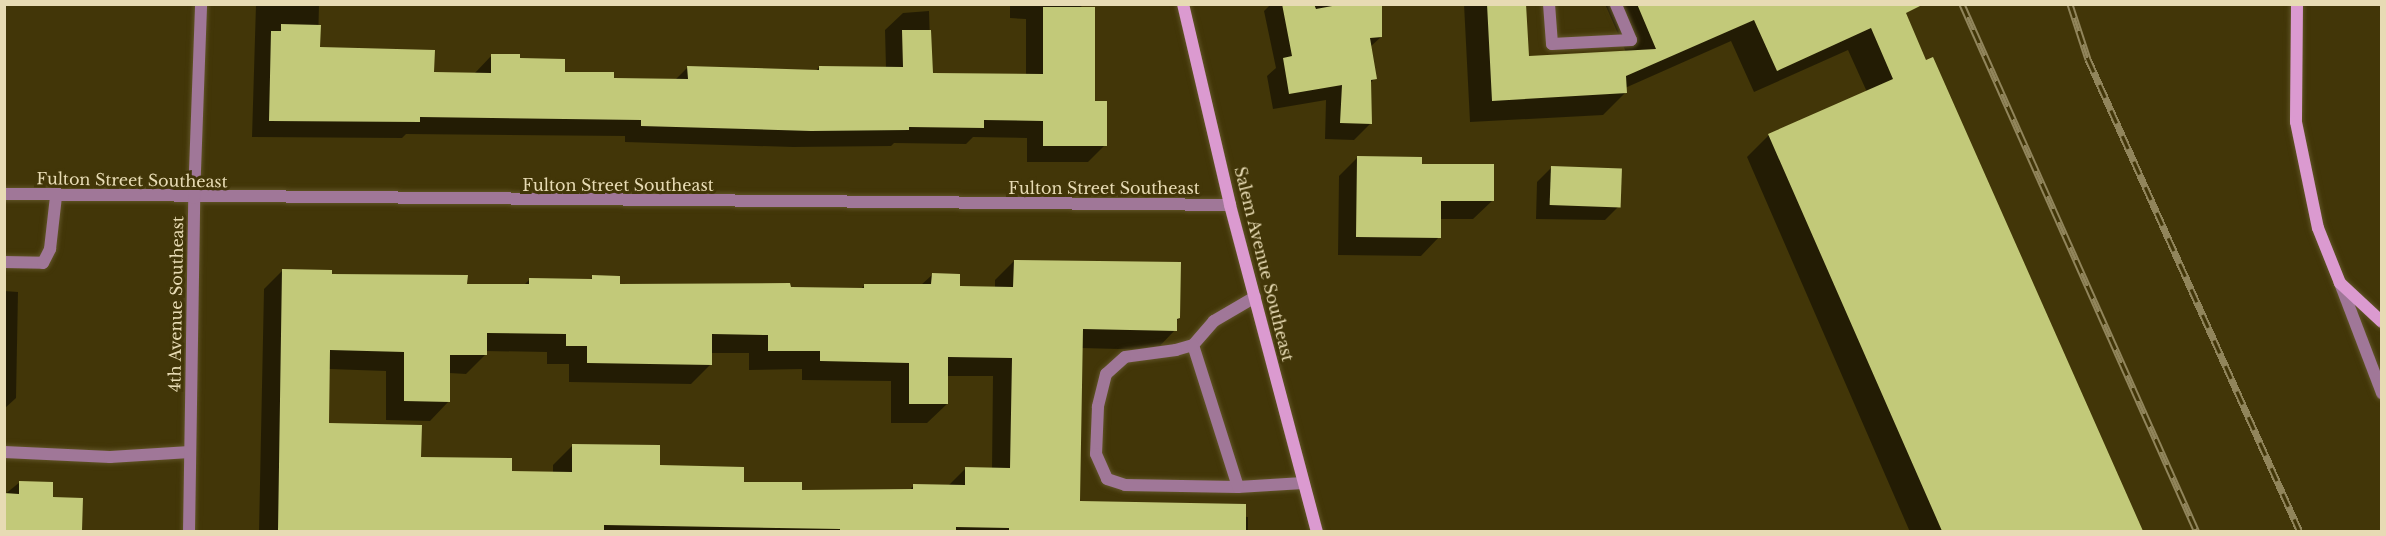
<!DOCTYPE html>
<style>
body{margin:0}
#map{position:relative;width:2386px;height:536px;overflow:hidden;background:#423608;font-family:"Libre Baskerville",serif}
div>[style]{position:absolute}
[style*='--x']{left:calc(var(--x)*1px);top:calc(var(--y)*1px);width:calc(var(--w)*1px);rotate:calc(var(--a)*1deg)}
.shadow>*{inset:0;background:#0007}
.building>*{inset:0;background:#c2c979;transform-origin:0 0}
.roads{filter:drop-shadow(0 0 2px #605427) drop-shadow(0 0 2px #605427)}
.lane>*{height:12px;margin:-6px;padding:0 6px;transform-origin:6px;border-radius:6px;background:#a07798}
.street>*{height:12px;margin:-6px;padding:0 6px;transform-origin:6px;border-radius:6px;background:#a07798}
.secondary>*{height:12px;margin:-6px;padding:0 6px;transform-origin:6px;border-radius:6px;background:#db9ad0}
.rail>*{height:7px;margin-top:-3.5px;transform-origin:0;background:repeating-linear-gradient(90deg,#423608 0 14px,#91855b 0 28px);box-sizing:border-box;border-block:2px solid #91855b}
span{translate:-50% -50%;white-space:nowrap;text-align:center;line-height:1.15;-webkit-text-stroke:6px #423608;paint-order:stroke}
.street-label{font-size:16px;color:#e7dbb4}
.frame{position:absolute;inset:0;border:6px solid #e7dbb4;pointer-events:none}
</style>
<div id="map">
<div class="shadow">
<i style="clip-path:polygon(256px 4px,319px 4px,318px 48px,433px 74px,474px 74px,492px 55px,564px 73px,613px 80px,675px 80px,688px 67px,816px 71px,819px 67px,886px 68px,885px 30px,903px 13px,929px 11px,931px 74px,1026px 75px,1026px 19px,1010px 18px,1010px 4px,1081px 4px,1094px 102px,1105px 145px,1088px 162px,1027px 162px,1027px 138px,973px 137px,966px 144px,894px 143px,891px 146px,793px 147px,625px 142px,625px 136px,406px 134px,402px 138px,252px 137px)"></i>
<i style="clip-path:polygon(1271px 4px,1357px 4px,1381px 37px,1370px 47px,1375px 78px,1369px 84px,1370px 124px,1354px 140px,1325px 139px,1326px 100px,1273px 109px,1267px 76px,1276px 68px,1264px 11px)"></i>
<i style="clip-path:polygon(1464px 4px,1525px 4px,1528px 57px,1626px 52px,1605px 4px,1900px 4px,1926px 62px,1933px 59px,2141px 532px,1910px 532px,1747px 157px,1769px 135px,1867px 92px,1848px 50px,1754px 92px,1731px 41px,1625px 88px,1625px 93px,1603px 115px,1470px 122px)"></i>
<i style="clip-path:polygon(1357px 158px,1420px 166px,1492px 201px,1473px 219px,1439px 219px,1439px 237px,1421px 256px,1338px 255px,1339px 176px)"></i>
<i style="clip-path:polygon(1552px 167px,1620px 205px,1605px 220px,1536px 219px,1537px 182px)"></i>
<i style="clip-path:polygon(evenodd,1014px 261px,1179px 318px,1176px 321px,1175px 330px,1156px 350px,1081px 348px,1078px 502px,1248px 517px,1248px 532px,259px 532px,264px 289px,283px 270px,466px 285px,523px 286px,529px 280px,589px 281px,593px 277px,618px 285px,861px 289px,865px 285px,921px 285px,932px 275px,959px 287px,995px 288px,995px 280px,1014px 261px,485px 351px,547px 352px,547px 364px,569px 364px,569px 382px,691px 384px,710px 365px,710px 353px,749px 353px,749px 370px,802px 369px,802px 380px,891px 381px,891px 423px,927px 423px,947px 404px,947px 376px,993px 376px,992px 469px,966px 468px,948px 486px,914px 485px,909px 491px,800px 492px,658px 467px,572px 446px,553px 465px,553px 473px,511px 472px,420px 458px,328px 425px,329px 369px,386px 371px,386px 420px,430px 421px,449px 401px,449px 373px,466px 374px,485px 355px,485px 351px)"></i>
<i style="clip-path:polygon(4px 291px,18px 292px,16px 398px,4px 409px)"></i>
<i style="clip-path:polygon(20px 482px,51px 499px,81px 499px,81px 532px,4px 532px,4px 495px)"></i>
</div>
<div class="building">
<i style="clip-path:polygon(1282px 4px,1314px 4px,1316px 9px,1343px 4px,1382px 4px,1382px 37px,1370px 38px,1377px 79px,1371px 80px,1372px 124px,1340px 123px,1342px 85px,1289px 94px,1283px 58px,1292px 56px)"></i>
<i style="clip-path:polygon(1487px 4px,1526px 4px,1529px 56px,1656px 49px,1637px 4px,1924px 4px,1906px 13px,1926px 60px,1933px 57px,2143px 531px,1942px 531px,1768px 134px,1893px 79px,1871px 28px,1777px 71px,1754px 20px,1626px 76px,1627px 93px,1492px 101px)"></i>
<i style="clip-path:polygon(1043px 7px,1095px 7px,1095px 101px,1107px 101px,1107px 146px,1043px 146px,1043px 121px,984px 120px,984px 128px,909px 127px,909px 130px,811px 131px,641px 126px,641px 120px,420px 117px,420px 122px,269px 121px,271px 31px,281px 31px,281px 24px,321px 25px,320px 47px,435px 50px,434px 72px,491px 73px,491px 54px,520px 54px,520px 58px,565px 59px,565px 72px,614px 72px,614px 78px,688px 79px,687px 66px,819px 70px,819px 66px,903px 67px,902px 30px,931px 30px,933px 73px,1043px 74px)"></i>
<i style="clip-path:polygon(1357px 156px,1422px 157px,1422px 164px,1494px 164px,1494px 201px,1441px 201px,1441px 238px,1356px 237px)"></i>
<i style="left:1551px;top:166px;width:71px;height:39px;rotate:2deg"></i>
<i style="clip-path:polygon(evenodd,1014px 260px,1181px 262px,1180px 318px,1177px 319px,1177px 331px,1083px 329px,1080px 501px,1246px 504px,1246px 531px,1009px 531px,1009px 528px,956px 527px,956px 531px,840px 531px,840px 529px,604px 525px,604px 530px,278px 531px,282px 269px,332px 270px,332px 274px,468px 275px,467px 284px,529px 284px,529px 278px,592px 279px,592px 275px,620px 276px,620px 284px,790px 283px,791px 287px,864px 288px,864px 284px,931px 284px,932px 273px,960px 274px,960px 286px,1013px 287px,1014px 260px,487px 333px,566px 334px,566px 346px,587px 346px,587px 363px,712px 365px,712px 334px,768px 335px,768px 351px,820px 351px,820px 361px,909px 363px,909px 404px,948px 404px,948px 357px,1012px 358px,1010px 468px,965px 467px,965px 485px,913px 484px,913px 489px,802px 490px,802px 482px,744px 482px,744px 467px,660px 465px,660px 445px,572px 444px,572px 472px,512px 471px,512px 458px,421px 457px,422px 425px,329px 423px,330px 350px,404px 352px,404px 401px,450px 402px,450px 355px,487px 355px,487px 333px)"></i>
<i style="clip-path:polygon(19px 481px,53px 482px,53px 497px,83px 498px,82px 531px,4px 531px,4px 493px,19px 494px)"></i>
</div>
<div class="roads">
<div class="lane">
<i style="--x:1549;--y:4;--w:40;--a:85.7"></i>
<i style="--x:1552;--y:44;--w:79;--a:-2.9"></i>
<i style="--x:1631;--y:40;--w:39;--a:-113"></i>
<i style="--x:4;--y:262;--w:39;--a:1"></i>
<i style="--x:43;--y:263;--w:16;--a:-63"></i>
<i style="--x:50;--y:249;--w:53;--a:-83.5"></i>
<i style="--x:2340;--y:283;--w:118;--a:69.1"></i>
<i style="--x:1255;--y:297;--w:48;--a:149.7"></i>
<i style="--x:1214;--y:321;--w:32;--a:131"></i>
<i style="--x:1193;--y:345;--w:18;--a:164"></i>
<i style="--x:1176;--y:350;--w:51;--a:172.2"></i>
<i style="--x:1125;--y:357;--w:25;--a:138"></i>
<i style="--x:1106;--y:374;--w:34;--a:104"></i>
<i style="--x:1098;--y:407;--w:47;--a:92.4"></i>
<i style="--x:1096;--y:454;--w:27;--a:66"></i>
<i style="--x:1107;--y:479;--w:19;--a:18"></i>
<i style="--x:1125;--y:485;--w:113;--a:1"></i>
<i style="--x:1238;--y:487;--w:65;--a:-3.5"></i>
<i style="--x:1193;--y:345;--w:149;--a:72.4"></i>
<i style="--x:4;--y:452;--w:106;--a:2.7"></i>
<i style="--x:110;--y:457;--w:80;--a:-3.6"></i>
</div>
<div class="street">
<i style="--x:4;--y:194;--w:1226;--a:0.51"></i>
<i style="--x:189;--y:532;--w:334;--a:-89.1"></i>
<i style="--x:194;--y:198;--w:194;--a:-87.9"></i>
</div>
<div class="secondary">
<i style="--x:1183;--y:4;--w:206;--a:76.8"></i>
<i style="--x:1230;--y:205;--w:338;--a:75.1"></i>
<i style="--x:2297;--y:4;--w:118;--a:90.5"></i>
<i style="--x:2296;--y:122;--w:108;--a:78.3"></i>
<i style="--x:2318;--y:228;--w:59;--a:68.2"></i>
<i style="--x:2340;--y:283;--w:57;--a:42.9"></i>
</div>
</div>
<div class="rail">
<i style="--x:1962;--y:4;--w:578;--a:66.01"></i>
<i style="--x:2070;--y:4;--w:58;--a:71.9"></i>
<i style="--x:2088;--y:59;--w:518;--a:65.86"></i>
</div>
<div class="street-label">
<span style="left:132px;top:180px;rotate:1deg">Fulton Street Southeast</span>
<span style="left:618px;top:185px">Fulton Street Southeast</span>
<span style="left:1104px;top:188px">Fulton Street Southeast</span>
<span style="left:1264px;top:264px;rotate:76deg">Salem Avenue Southeast</span>
<span style="left:176px;top:304px;rotate:-89deg">4th Avenue Southeast</span>
</div>
<div class="frame"></div>
</div>
